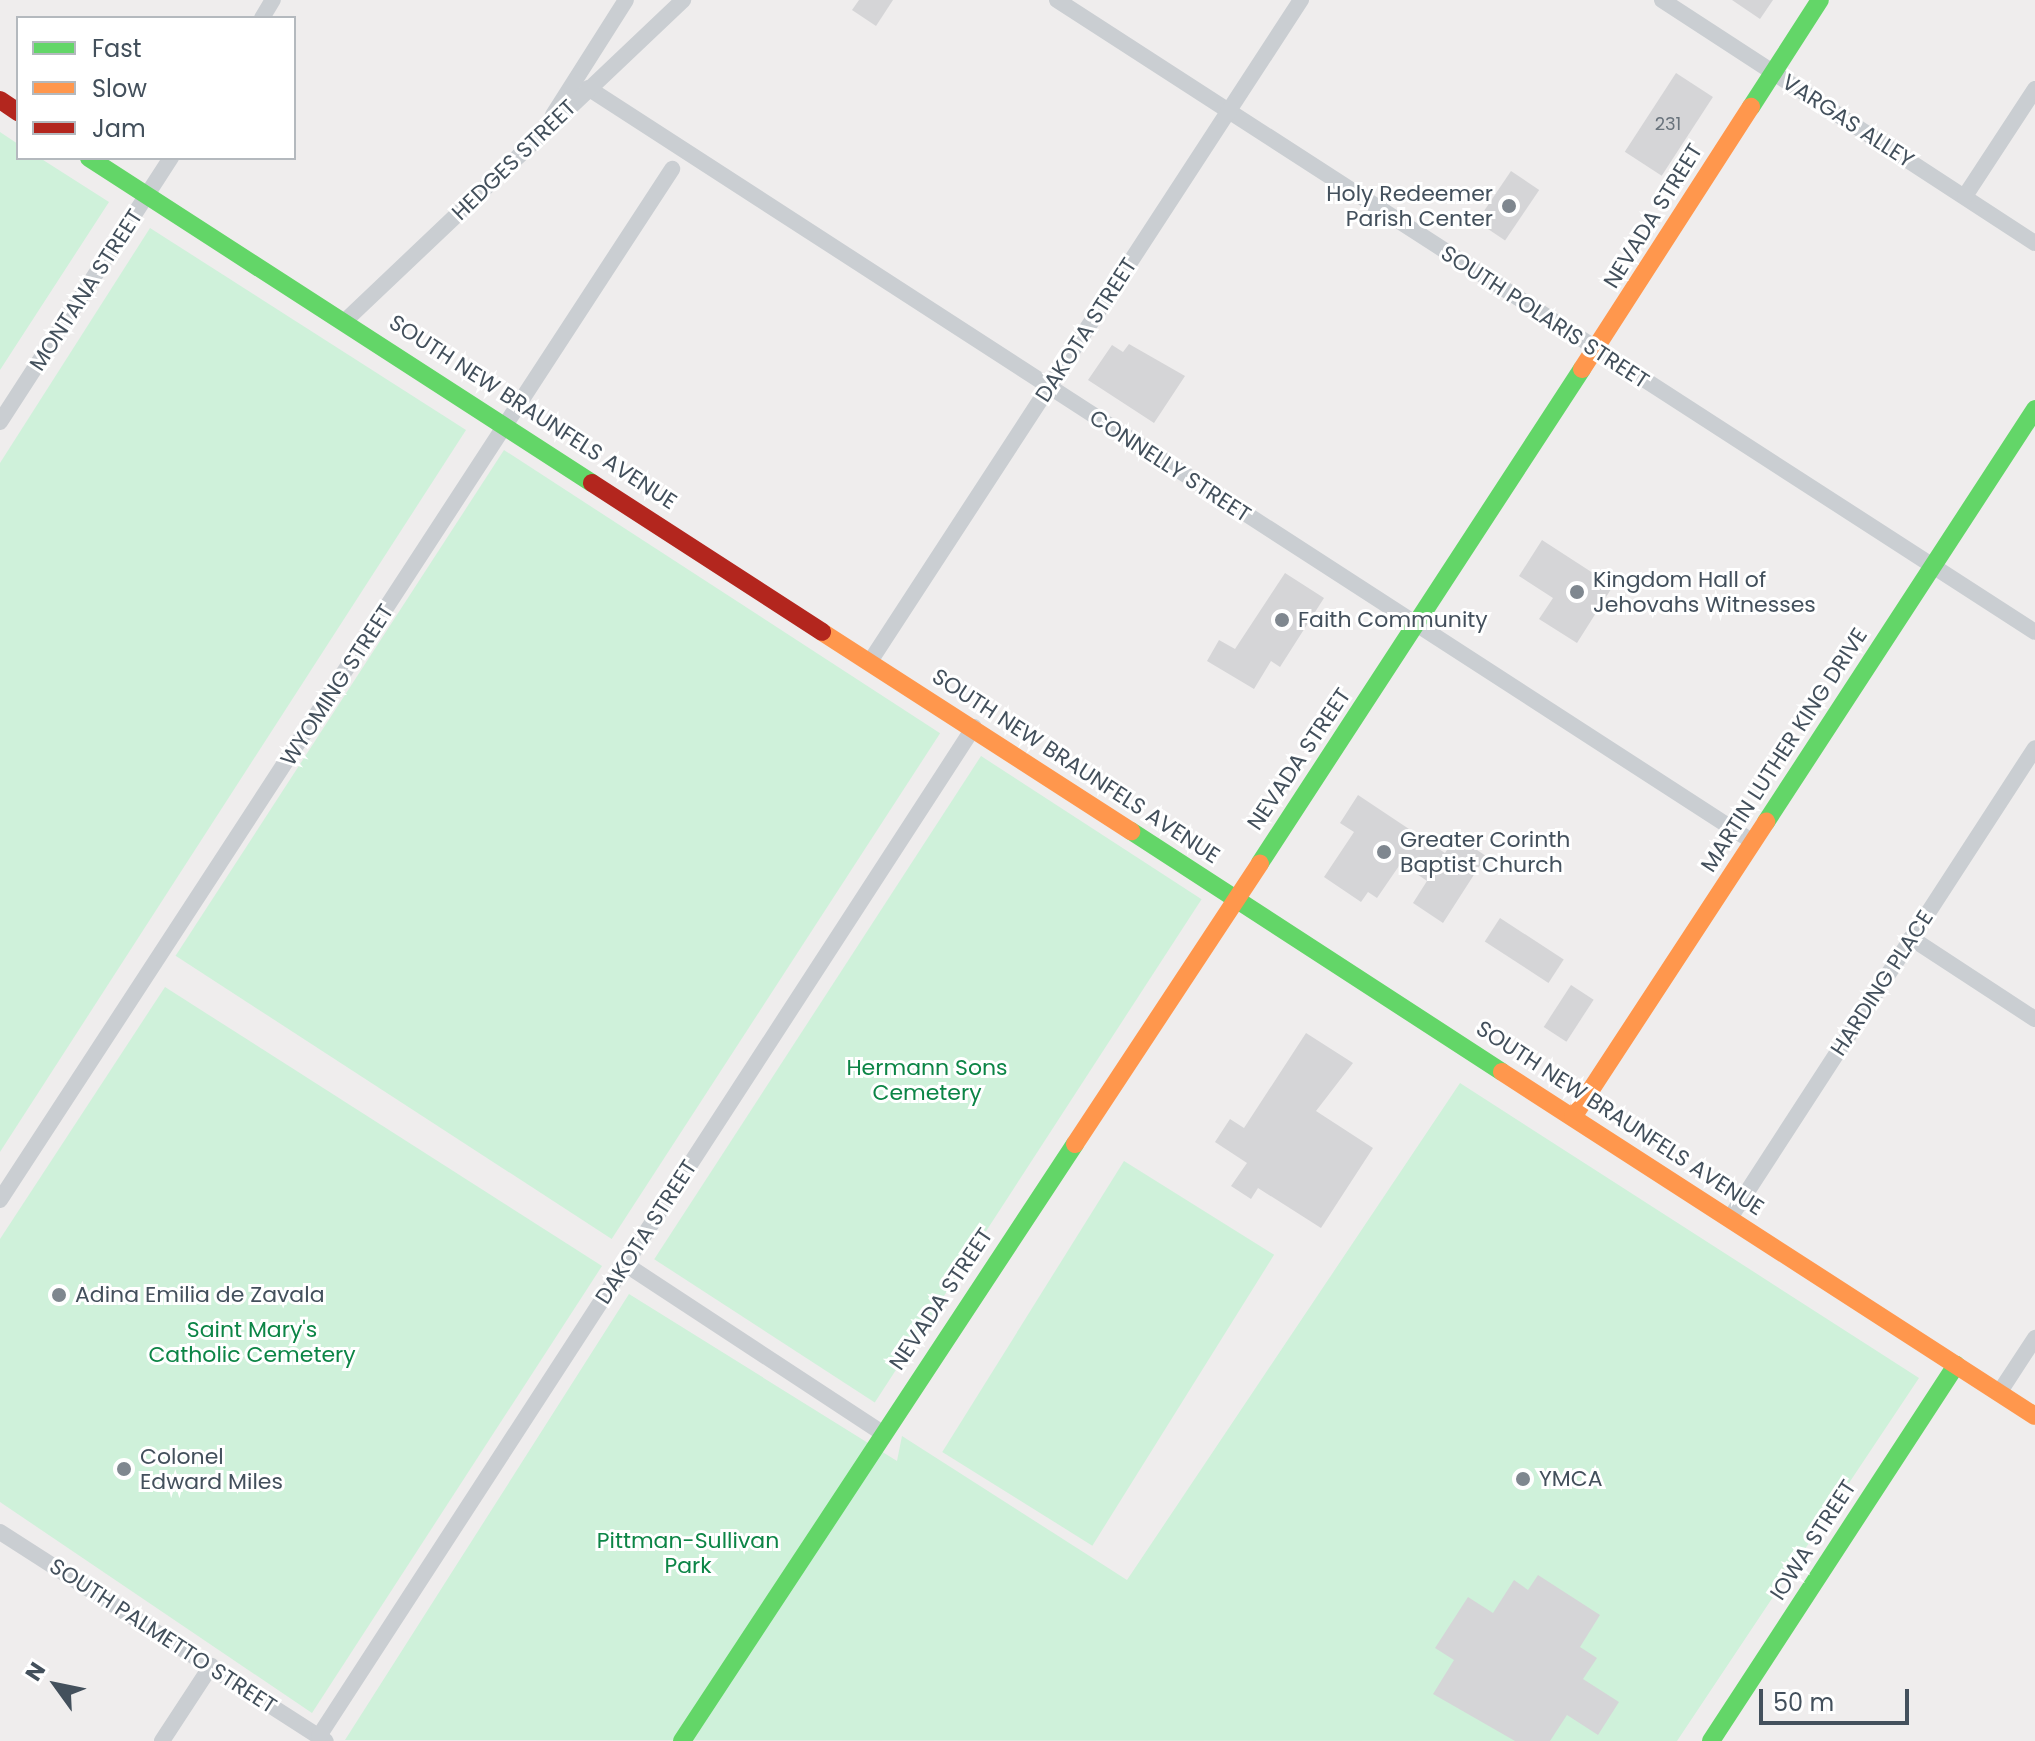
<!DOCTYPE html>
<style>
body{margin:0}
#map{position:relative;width:2035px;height:1741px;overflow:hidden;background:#efeded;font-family:Poppins,sans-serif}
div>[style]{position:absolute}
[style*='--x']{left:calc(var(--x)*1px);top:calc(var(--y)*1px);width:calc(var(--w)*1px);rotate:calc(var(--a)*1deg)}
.green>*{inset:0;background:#cff1da;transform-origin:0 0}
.building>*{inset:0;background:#d5d5d7;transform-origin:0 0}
.street>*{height:16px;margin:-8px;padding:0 8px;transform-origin:8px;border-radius:8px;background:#caced2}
.fast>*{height:18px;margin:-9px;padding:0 9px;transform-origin:9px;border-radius:9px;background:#63d668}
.slow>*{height:18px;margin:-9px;padding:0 9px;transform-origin:9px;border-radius:9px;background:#ff974d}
.jam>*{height:18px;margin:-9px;padding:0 9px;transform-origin:9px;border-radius:9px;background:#b3261e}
.dots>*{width:22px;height:22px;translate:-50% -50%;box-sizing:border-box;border:4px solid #fff;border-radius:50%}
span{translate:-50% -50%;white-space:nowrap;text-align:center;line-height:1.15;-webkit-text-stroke:6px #fff;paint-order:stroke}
.number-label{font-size:18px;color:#69737c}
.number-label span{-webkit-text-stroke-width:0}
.street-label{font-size:22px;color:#43505c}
.poi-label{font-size:22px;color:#43505c}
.right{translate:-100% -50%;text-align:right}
.left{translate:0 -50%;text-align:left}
.park-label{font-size:22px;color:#0c8546}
.legend{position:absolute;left:16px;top:16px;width:280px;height:144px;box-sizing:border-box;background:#fff;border:2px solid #b4b9be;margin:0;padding:10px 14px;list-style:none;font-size:24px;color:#43505c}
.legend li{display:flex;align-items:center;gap:16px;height:40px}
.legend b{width:40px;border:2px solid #b4b9be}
.north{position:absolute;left:16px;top:1645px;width:80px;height:80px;-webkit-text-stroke:6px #fff;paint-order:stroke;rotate:303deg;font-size:22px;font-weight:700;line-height:32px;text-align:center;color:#43505c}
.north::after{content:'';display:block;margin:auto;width:28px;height:36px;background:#43505c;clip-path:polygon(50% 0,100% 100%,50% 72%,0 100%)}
.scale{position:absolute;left:1759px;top:1689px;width:150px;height:36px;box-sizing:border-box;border:4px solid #43505c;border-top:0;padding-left:10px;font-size:24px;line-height:28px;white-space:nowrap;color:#43505c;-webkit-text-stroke:6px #fff;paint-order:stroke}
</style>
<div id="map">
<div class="green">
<i style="clip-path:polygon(0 132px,18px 144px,18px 158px,40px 158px,109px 202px,0 370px)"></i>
<i style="clip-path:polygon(150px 228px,466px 430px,0 1152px,0 463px)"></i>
<i style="left:504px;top:450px;width:520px;height:603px;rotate:33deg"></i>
<i style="left:981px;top:756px;width:263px;height:600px;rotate:33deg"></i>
<i style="clip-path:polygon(165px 987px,602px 1266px,312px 1713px,0 1502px,0 1239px)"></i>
<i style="clip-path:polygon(1460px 1083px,1919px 1378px,1677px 1741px,345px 1740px,629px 1294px,897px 1461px,902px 1436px,1127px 1580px)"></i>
<i style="left:1124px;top:1161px;width:177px;height:343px;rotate:32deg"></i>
</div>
<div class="building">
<i style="clip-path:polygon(859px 0,893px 0,876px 26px,852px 10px)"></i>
<i style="clip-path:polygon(1732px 0,1773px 0,1760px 19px)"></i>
<i style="left:1676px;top:73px;width:44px;height:94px;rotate:33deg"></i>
<i style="left:1511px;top:171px;width:34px;height:61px;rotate:34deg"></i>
<i style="clip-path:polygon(1129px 344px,1185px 376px,1154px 423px,1088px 380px,1112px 345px,1123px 352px)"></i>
<i style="clip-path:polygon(1542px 540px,1613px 586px,1577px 643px,1539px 619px,1553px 598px,1519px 576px)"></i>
<i style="clip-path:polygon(1285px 573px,1324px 598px,1280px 667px,1271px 661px,1254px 689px,1207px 661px,1219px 640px,1235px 649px)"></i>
<i style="clip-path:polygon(1358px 795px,1445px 853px,1456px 836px,1486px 856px,1443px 923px,1413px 903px,1427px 881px,1401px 863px,1377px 898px,1368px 892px,1361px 902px,1324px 877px,1354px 832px,1340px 823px)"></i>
<i style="left:1500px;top:918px;width:76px;height:28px;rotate:33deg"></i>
<i style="left:1571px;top:985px;width:27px;height:50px;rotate:33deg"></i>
<i style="clip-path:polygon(1306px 1033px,1353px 1063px,1316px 1111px,1373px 1148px,1321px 1228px,1258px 1188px,1251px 1199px,1231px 1186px,1247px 1163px,1215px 1142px,1230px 1119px,1244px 1128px)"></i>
<i style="clip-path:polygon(1538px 1575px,1600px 1615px,1580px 1647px,1597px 1658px,1583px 1679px,1619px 1702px,1598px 1735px,1567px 1715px,1550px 1741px,1515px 1741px,1433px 1694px,1454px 1660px,1435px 1648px,1468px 1597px,1493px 1613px,1514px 1580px,1528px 1590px)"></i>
</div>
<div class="street">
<i style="--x:1057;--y:0;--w:1164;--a:32.87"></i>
<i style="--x:1662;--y:0;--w:445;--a:33.1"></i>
<i style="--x:262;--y:18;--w:21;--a:-59"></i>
<i style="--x:588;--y:88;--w:1388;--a:32.91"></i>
<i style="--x:553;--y:115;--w:136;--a:-57.6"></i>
<i style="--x:1965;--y:196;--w:128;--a:-56.8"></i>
<i style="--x:346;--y:320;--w:465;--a:-43.5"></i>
<i style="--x:0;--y:422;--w:315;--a:-57.1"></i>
<i style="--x:871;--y:660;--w:788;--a:-56.92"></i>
<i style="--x:1911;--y:938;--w:148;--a:33.2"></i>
<i style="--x:0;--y:1200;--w:1231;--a:-56.9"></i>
<i style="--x:1730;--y:1218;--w:560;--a:-57.02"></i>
<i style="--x:625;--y:1264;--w:306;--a:33.3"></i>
<i style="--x:1999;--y:1393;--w:66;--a:-56.8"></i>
<i style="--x:0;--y:1532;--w:387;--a:32.7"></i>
<i style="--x:319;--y:1736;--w:1203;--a:-57.01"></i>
<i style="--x:162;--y:1741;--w:90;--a:-56.8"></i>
</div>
<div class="fast">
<i style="--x:1751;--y:107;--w:127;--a:-57.2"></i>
<i style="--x:89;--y:158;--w:599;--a:32.87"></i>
<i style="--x:1766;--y:822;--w:493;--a:-56.9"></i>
<i style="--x:1131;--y:831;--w:442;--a:33"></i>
<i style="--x:1260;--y:863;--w:590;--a:-56.9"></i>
<i style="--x:682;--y:1741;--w:715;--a:-56.64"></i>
<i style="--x:1711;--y:1741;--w:449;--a:-56.9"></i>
</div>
<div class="slow">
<i style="--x:1582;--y:369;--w:312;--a:-57.2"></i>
<i style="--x:822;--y:632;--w:368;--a:32.8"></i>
<i style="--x:1502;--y:1072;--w:634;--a:32.84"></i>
<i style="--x:1573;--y:1117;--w:353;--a:-56.8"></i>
<i style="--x:1075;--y:1144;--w:336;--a:-56.6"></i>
</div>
<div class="jam">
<i style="--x:0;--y:100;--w:22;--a:34"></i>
<i style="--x:592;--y:483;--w:274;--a:32.9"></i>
</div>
<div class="dots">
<i style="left:1509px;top:206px;background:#7f878f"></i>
<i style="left:1577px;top:592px;background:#7f878f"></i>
<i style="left:1282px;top:620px;background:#7f878f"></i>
<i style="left:1384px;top:852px;background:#7f878f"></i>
<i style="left:59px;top:1295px;background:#7f878f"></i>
<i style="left:124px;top:1469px;background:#7f878f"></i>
<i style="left:1523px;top:1479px;background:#7f878f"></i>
</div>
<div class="number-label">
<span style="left:1668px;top:124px">231</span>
</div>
<div class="street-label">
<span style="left:1848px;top:121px;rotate:33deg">VARGAS ALLEY</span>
<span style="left:514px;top:160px;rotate:-44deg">HEDGES STREET</span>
<span style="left:1653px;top:216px;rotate:-58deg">NEVADA STREET</span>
<span style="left:86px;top:290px;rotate:-57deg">MONTANA STREET</span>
<span style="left:1545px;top:317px;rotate:33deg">SOUTH POLARIS STREET</span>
<span style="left:1086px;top:330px;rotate:-57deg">DAKOTA STREET</span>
<span style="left:533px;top:412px;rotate:33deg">SOUTH NEW BRAUNFELS AVENUE</span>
<span style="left:1170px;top:466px;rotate:33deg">CONNELLY STREET</span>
<span style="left:337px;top:685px;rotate:-57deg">WYOMING STREET</span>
<span style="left:1784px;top:750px;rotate:-57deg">MARTIN LUTHER KING DRIVE</span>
<span style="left:1299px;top:759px;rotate:-56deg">NEVADA STREET</span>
<span style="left:1076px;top:766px;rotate:33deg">SOUTH NEW BRAUNFELS AVENUE</span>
<span style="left:1882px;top:983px;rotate:-57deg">HARDING PLACE</span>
<span style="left:1620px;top:1118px;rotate:33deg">SOUTH NEW BRAUNFELS AVENUE</span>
<span style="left:646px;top:1232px;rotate:-57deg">DAKOTA STREET</span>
<span style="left:941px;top:1299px;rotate:-56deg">NEVADA STREET</span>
<span style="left:1813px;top:1540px;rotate:-57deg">IOWA STREET</span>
<span style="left:163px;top:1636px;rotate:33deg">SOUTH PALMETTO STREET</span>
</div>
<div class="poi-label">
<span class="right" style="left:1493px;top:206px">Holy Redeemer<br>Parish Center</span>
<span class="left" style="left:1593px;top:592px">Kingdom Hall of<br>Jehovahs Witnesses</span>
<span class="left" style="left:1298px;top:620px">Faith Community</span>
<span class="left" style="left:1400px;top:852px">Greater Corinth<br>Baptist Church</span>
<span class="left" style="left:75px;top:1295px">Adina Emilia de Zavala</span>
<span class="left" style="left:140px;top:1469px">Colonel<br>Edward Miles</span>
<span class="left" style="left:1539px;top:1479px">YMCA</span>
</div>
<div class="park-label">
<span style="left:927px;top:1080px">Hermann Sons<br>Cemetery</span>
<span style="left:252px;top:1342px">Saint Mary's<br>Catholic Cemetery</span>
<span style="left:688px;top:1553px">Pittman-Sullivan<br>Park</span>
</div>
<ul class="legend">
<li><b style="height:10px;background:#63d668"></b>Fast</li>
<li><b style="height:10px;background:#ff974d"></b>Slow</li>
<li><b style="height:10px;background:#b3261e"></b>Jam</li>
</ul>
<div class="north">N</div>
<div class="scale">50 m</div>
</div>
